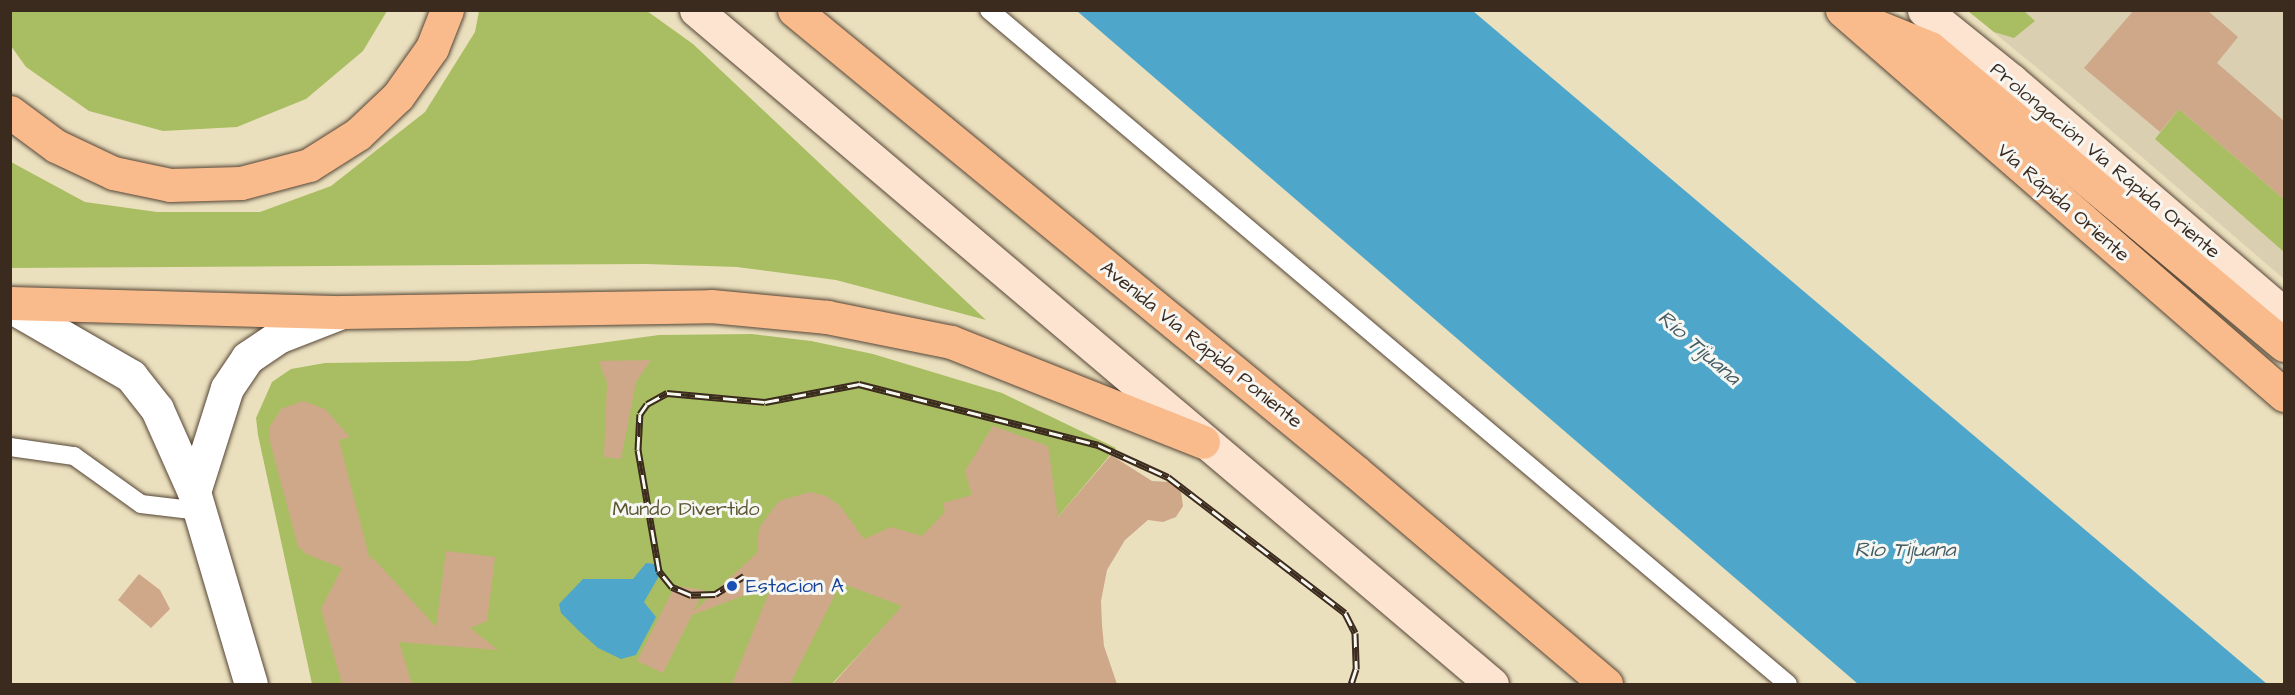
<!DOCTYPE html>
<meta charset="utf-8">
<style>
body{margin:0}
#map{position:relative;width:2295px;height:695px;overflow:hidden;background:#ebe0be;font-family:"Architects Daughter",sans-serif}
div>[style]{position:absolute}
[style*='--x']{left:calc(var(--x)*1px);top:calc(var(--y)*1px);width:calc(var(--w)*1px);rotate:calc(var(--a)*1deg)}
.built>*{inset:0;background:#dad0b1}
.green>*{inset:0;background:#a9be62}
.water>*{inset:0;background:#4ea7cb}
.building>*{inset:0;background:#cfa889}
.roads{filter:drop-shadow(0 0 2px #554536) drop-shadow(0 0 2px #554536)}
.lane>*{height:18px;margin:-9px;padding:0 9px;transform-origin:9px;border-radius:9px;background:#fff}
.street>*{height:33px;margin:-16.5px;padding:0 16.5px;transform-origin:16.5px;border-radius:16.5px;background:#fff}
.secondary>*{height:33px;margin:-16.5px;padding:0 16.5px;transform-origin:16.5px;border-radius:16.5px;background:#fde4d1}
.highway>*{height:33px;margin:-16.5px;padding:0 16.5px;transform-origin:16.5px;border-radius:16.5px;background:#fabb8c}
.rail>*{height:7px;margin-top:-3.5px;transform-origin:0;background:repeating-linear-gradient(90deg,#f6f6f2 0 14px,#3b2a1e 0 28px);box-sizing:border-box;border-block:2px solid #3b2a1e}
.dots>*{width:16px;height:16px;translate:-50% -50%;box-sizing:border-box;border:3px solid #f6f6f2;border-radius:50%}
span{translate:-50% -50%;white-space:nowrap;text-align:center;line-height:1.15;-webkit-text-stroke:6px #f6f6f2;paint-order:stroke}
.street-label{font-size:20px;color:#3b2a1e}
.park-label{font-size:20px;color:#5c5632}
.transit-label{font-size:20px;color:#164399}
.left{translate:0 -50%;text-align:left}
.water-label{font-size:21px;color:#435c63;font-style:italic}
.frame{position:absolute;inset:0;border:12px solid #3b2a1e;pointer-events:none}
</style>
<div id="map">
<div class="built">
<i style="clip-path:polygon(1968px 11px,2284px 11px,2284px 279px,2059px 86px)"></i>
</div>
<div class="green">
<i style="clip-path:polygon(10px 11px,11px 10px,387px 11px,363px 51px,306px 99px,237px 127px,163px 131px,89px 111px,26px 67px,11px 46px)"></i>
<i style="clip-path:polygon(479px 11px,647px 11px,693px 44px,986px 320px,836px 280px,737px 267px,646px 264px,11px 268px,11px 162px,85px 202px,157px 212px,260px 212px,331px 186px,425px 112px,475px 32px)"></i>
<i style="clip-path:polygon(1968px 11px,2024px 11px,2035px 21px,2014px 38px,1994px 32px)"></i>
<i style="clip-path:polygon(2179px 109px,2284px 199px,2284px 252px,2155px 139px)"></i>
<i style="clip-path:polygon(752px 334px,811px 341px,873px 354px,1002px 393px,1116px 448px,963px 630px,884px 627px,832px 684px,312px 684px,258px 435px,256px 418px,272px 382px,291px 369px,325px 363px,468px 361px,659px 335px)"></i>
</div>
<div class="water">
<i style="clip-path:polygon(1077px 11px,1473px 11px,2267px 684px,1858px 684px)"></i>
<i style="clip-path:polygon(646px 563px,655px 564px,662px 571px,644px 602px,656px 617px,636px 655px,621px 659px,598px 648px,580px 632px,561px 613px,559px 604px,583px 579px,633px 579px)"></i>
</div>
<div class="building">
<i style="clip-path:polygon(2134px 10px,2207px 10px,2238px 37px,2217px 63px,2284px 121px,2284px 199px,2179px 109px,2160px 132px,2084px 68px)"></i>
<i style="clip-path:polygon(651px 360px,636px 382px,621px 459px,604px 457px,607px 383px,599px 361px)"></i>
<i style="clip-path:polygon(303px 401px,325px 409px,350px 437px,339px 440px,370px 560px,372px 557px,436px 627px,446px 551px,495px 557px,487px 621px,470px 628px,498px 650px,399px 642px,412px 684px,342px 684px,321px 609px,342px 568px,306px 554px,298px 546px,269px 438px,269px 428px,281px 409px)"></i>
<i style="clip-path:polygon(993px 426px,1048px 446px,1058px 517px,1111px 455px,1152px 481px,1171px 482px,1181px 492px,1183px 506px,1176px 517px,1163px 522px,1148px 520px,1125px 540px,1107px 570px,1101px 601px,1102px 625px,1104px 646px,1117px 684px,833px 684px,902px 606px,841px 583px,790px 684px,732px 684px,772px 585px,692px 615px,663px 673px,637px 661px,675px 586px,704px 590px,693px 612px,757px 553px,759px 528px,779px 501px,810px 492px,826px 496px,840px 506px,864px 539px,891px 527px,922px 536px,945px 512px,943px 503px,972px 495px,965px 471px)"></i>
<i style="clip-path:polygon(139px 574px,160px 590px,170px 609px,151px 628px,118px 600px)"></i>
</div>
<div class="roads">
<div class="lane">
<i style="--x:989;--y:10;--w:1045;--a:40.15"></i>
<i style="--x:10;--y:447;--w:65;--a:8"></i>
<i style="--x:74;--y:456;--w:82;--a:35.6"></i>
<i style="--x:141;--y:504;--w:59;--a:6.8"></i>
</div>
<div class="street">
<i style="--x:10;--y:306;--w:140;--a:30"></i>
<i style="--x:131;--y:376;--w:42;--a:51.8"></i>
<i style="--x:157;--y:409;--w:91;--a:66"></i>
<i style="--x:194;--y:492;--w:200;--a:73.5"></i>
<i style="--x:194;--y:492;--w:109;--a:-72.4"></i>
<i style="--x:227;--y:388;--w:36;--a:-56"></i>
<i style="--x:247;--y:358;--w:40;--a:-34"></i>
<i style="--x:280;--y:336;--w:66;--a:-21.2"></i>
</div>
<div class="secondary">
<i style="--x:696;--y:10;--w:1043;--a:40.26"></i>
<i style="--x:1924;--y:10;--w:112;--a:38.8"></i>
<i style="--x:2011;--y:80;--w:360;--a:40.6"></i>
</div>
<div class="highway">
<i style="--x:794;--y:10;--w:728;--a:39.42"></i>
<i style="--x:1356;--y:472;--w:328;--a:40.3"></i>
<i style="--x:1842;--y:10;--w:586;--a:41.06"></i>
<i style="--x:1871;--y:24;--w:64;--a:22.1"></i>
<i style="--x:1930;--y:48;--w:462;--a:40"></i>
<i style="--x:10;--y:112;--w:57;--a:36.5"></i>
<i style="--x:56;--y:146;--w:63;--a:25.3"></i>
<i style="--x:113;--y:173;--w:58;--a:11.9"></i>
<i style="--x:170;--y:185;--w:71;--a:-1.6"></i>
<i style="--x:241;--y:183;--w:70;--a:-14.8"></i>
<i style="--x:309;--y:165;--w:58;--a:-32.3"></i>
<i style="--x:358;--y:134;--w:55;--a:-43.5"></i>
<i style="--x:398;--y:96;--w:59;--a:-54.7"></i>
<i style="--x:432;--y:48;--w:41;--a:-68.5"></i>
<i style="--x:10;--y:303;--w:332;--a:1.6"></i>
<i style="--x:342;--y:312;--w:369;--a:-0.9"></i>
<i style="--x:711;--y:306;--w:117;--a:5.4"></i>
<i style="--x:827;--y:317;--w:126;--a:11.4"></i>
<i style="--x:951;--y:342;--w:271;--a:21.6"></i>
</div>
</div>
<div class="rail">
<i style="--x:744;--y:576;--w:34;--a:148"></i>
<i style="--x:715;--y:594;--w:24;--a:178"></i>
<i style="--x:691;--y:595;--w:21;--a:-157"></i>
<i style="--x:672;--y:587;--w:21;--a:-129"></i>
<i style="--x:659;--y:571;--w:123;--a:-99.8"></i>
<i style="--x:638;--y:450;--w:36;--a:-87"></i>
<i style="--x:640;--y:414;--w:12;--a:-55"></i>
<i style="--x:647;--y:404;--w:23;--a:-29"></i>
<i style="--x:667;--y:393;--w:98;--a:5.2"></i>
<i style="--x:765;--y:402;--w:96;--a:-10.8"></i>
<i style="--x:859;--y:384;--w:247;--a:14.3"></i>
<i style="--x:1098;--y:445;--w:77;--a:24.6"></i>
<i style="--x:1168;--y:477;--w:223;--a:37.5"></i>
<i style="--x:1345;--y:613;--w:22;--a:63"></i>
<i style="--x:1355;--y:633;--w:36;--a:88"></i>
<i style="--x:1356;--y:669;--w:16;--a:108"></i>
</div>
<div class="dots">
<i style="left:732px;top:586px;background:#1a4fb4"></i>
</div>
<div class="street-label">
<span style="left:2105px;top:161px;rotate:40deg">Prolongación Vía Rápida Oriente</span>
<span style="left:2063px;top:203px;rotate:41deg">Vía Rápida Oriente</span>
<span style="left:1201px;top:345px;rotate:39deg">Avenida Vía Rápida Poniente</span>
</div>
<div class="park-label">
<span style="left:686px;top:509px">Mundo Divertido</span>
</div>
<div class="transit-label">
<span class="left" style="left:746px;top:586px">Estacion A</span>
</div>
<div class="water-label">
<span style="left:1699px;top:348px;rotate:41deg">Río Tijuana</span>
<span style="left:1905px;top:550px">Rio Tijuana</span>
</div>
<div class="frame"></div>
</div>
